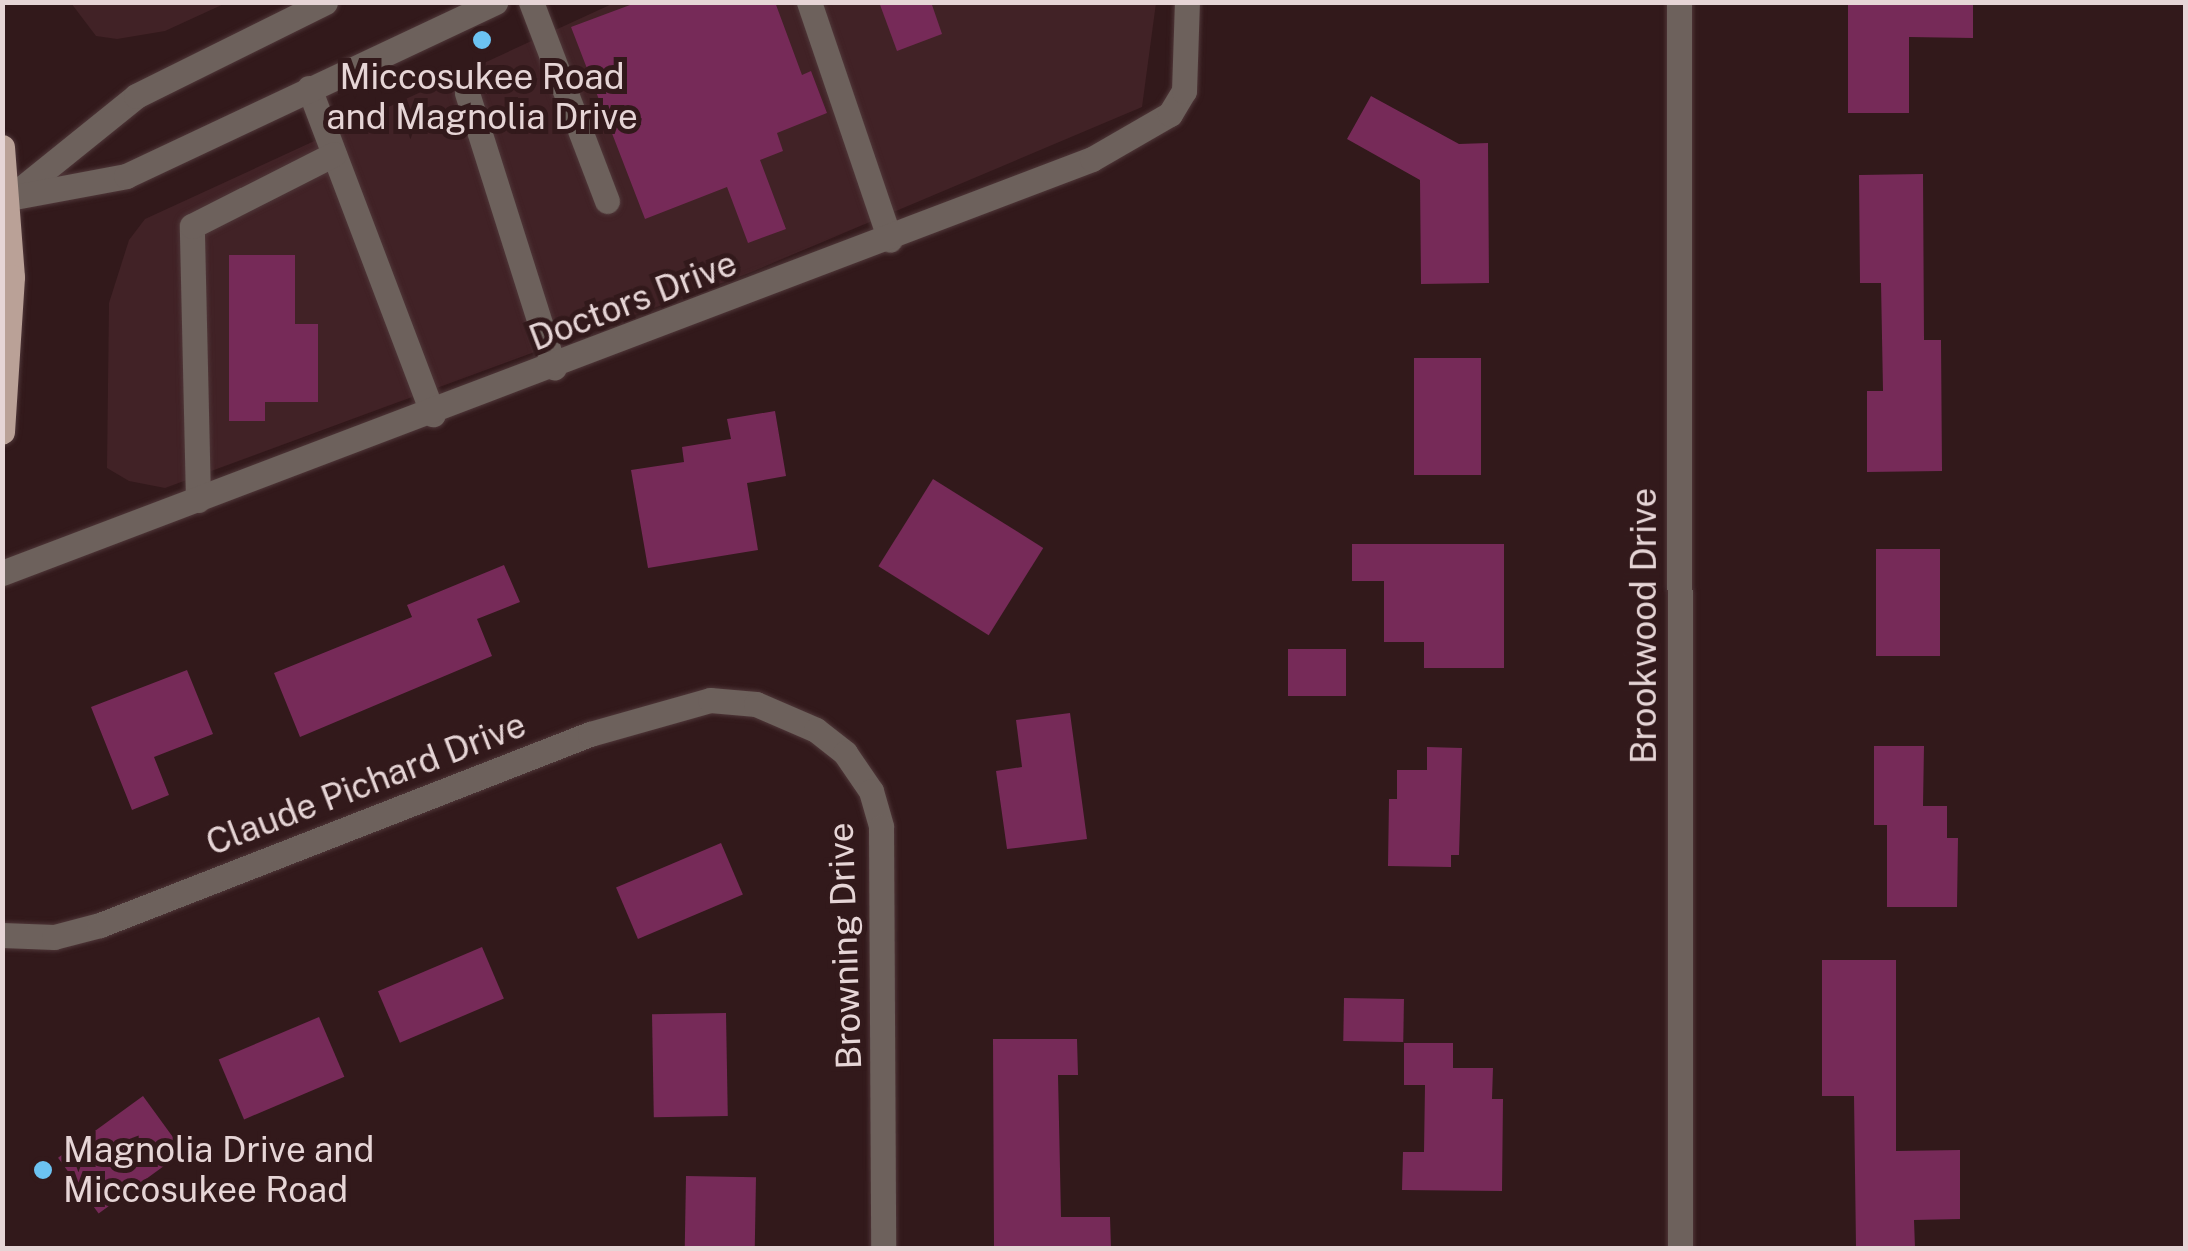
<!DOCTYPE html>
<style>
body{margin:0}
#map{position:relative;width:2188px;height:1251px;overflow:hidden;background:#32191b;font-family:"Public Sans",sans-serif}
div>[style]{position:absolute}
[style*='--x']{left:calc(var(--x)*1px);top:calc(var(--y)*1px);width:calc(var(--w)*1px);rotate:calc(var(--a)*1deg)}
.built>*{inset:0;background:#412226}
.building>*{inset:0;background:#762a58;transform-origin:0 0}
.roads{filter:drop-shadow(0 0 2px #4f3739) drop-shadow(0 0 2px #4f3739)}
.minor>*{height:25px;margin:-12.5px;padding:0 12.5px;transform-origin:12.5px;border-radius:12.5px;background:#6d615c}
.major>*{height:25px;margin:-12.5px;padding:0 12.5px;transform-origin:12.5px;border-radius:12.5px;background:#baa197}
.dots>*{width:28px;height:28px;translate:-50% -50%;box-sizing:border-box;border:5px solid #32191b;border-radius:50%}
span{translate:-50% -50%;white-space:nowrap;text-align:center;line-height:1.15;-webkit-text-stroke:10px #32191b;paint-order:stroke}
.poi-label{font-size:35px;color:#e6d5d6}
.left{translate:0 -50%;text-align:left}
.street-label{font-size:35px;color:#e6d5d6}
.frame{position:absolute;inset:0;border:5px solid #e6d5d6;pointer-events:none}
</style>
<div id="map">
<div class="built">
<i style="clip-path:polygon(71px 3px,71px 2px,226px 3px,165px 31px,117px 39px,96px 36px)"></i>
<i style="clip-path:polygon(614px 3px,1156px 3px,1142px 107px,749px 273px,165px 488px,129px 481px,107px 468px,109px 303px,129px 240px,145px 219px)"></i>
</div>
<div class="building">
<i style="clip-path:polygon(638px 2px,775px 2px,802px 75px,811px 71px,827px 113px,777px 133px,783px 151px,760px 160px,786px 229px,748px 243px,727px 187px,645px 219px,571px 27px)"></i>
<i style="clip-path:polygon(879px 2px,931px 2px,942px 34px,897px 51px)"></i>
<i style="clip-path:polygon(1848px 2px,1973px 2px,1973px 38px,1909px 37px,1909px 113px,1848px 113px)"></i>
<i style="clip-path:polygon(1371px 96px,1459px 144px,1488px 143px,1489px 283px,1421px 284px,1420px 180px,1347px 139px)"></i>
<i style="clip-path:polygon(1923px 174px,1924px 340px,1941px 340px,1942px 471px,1867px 472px,1867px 391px,1883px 391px,1881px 283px,1860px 283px,1859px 175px)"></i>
<i style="clip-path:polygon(229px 255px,295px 255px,295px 324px,318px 324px,318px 402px,265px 402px,265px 421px,229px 421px)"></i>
<i style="left:1414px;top:358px;width:67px;height:117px"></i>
<i style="clip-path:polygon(775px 411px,786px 476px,747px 483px,758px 550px,648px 568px,631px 470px,684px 462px,682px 447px,731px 439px,727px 419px)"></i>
<i style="left:933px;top:479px;width:130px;height:103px;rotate:32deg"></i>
<i style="clip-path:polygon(1352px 544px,1504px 544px,1504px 668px,1424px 668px,1424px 642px,1384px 642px,1384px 581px,1352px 581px)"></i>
<i style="left:1876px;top:549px;width:64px;height:107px"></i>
<i style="clip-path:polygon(504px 565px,520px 602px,477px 619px,492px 656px,300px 737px,274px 673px,412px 617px,407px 605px)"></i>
<i style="left:1288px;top:649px;width:58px;height:47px"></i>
<i style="clip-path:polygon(187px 670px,213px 734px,154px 757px,169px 795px,132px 810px,91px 707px)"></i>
<i style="clip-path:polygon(1070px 713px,1087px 839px,1007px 849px,996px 771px,1022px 767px,1016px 720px)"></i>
<i style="clip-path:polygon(1874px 746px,1924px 746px,1923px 806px,1947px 806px,1947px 838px,1958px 838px,1957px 907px,1887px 907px,1887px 825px,1874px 825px)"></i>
<i style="clip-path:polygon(1427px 747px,1462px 748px,1459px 855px,1451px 855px,1451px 867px,1388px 866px,1389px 799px,1397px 799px,1397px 770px,1427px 770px)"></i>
<i style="left:721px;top:843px;width:56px;height:114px;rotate:67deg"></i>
<i style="left:482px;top:947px;width:56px;height:113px;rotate:67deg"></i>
<i style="clip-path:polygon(1822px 960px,1896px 960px,1896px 1151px,1960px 1150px,1960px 1219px,1914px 1220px,1915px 1248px,1856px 1248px,1854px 1096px,1822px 1096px)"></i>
<i style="left:1344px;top:998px;width:60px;height:43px;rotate:1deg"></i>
<i style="left:726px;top:1013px;width:103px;height:74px;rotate:89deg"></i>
<i style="left:319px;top:1017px;width:65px;height:109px;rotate:67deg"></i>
<i style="clip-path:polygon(993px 1039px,1077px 1039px,1078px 1075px,1058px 1075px,1061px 1217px,1110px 1217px,1111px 1248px,994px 1248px)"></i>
<i style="clip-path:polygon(1404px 1043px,1453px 1043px,1453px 1068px,1493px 1068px,1492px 1099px,1503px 1099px,1502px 1191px,1402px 1190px,1403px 1152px,1424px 1152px,1425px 1085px,1404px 1085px)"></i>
<i style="left:143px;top:1096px;width:69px;height:105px;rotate:54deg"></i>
<i style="left:686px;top:1176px;width:70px;height:72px;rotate:1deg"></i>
</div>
<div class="roads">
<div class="minor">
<i style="--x:531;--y:2;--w:213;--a:69.1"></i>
<i style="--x:809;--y:2;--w:251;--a:71.2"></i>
<i style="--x:1679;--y:2;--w:1246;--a:89.95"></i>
<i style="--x:309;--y:88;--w:349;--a:69.2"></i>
<i style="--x:467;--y:93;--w:288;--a:72.4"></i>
<i style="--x:11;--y:197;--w:161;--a:-38.9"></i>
<i style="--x:136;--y:96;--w:211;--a:-26.4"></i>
<i style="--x:9;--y:198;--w:119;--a:-10.6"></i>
<i style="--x:126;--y:176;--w:408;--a:-25.2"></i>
<i style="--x:198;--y:500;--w:274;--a:-91.3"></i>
<i style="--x:192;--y:226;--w:159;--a:-26.9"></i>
<i style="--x:2;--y:573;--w:1166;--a:-20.8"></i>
<i style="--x:1092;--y:159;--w:90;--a:-30"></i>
<i style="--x:1170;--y:114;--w:27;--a:-59"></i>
<i style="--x:1184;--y:91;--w:89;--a:-88.1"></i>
<i style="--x:2;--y:935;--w:52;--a:2.2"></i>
<i style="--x:54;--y:937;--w:48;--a:-14.6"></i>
<i style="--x:100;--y:925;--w:526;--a:-21.3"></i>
<i style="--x:590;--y:734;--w:125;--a:-15.8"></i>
<i style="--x:710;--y:700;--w:46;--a:5"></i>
<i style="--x:756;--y:704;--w:65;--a:23.4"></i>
<i style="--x:816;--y:730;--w:37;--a:38"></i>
<i style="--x:845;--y:753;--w:46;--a:55.6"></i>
<i style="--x:871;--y:791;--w:37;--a:74"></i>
<i style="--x:881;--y:827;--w:421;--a:89.7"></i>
</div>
<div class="major">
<i style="--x:2;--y:147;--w:130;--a:85.6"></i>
<i style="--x:12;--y:277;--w:155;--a:93.7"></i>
</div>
</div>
<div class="dots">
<i style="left:482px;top:40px;background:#6cc3f2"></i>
<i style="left:43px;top:1170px;background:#6cc3f2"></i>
</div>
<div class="poi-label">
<span style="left:482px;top:97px">Miccosukee Road<br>and Magnolia Drive</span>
<span class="left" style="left:63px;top:1170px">Magnolia Drive and<br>Miccosukee Road</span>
</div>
<div class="street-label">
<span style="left:633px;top:301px;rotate:-21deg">Doctors Drive</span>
<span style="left:1644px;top:626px;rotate:-90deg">Brookwood Drive</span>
<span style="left:366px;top:784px;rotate:-21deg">Claude Pichard Drive</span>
<span style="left:845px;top:946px;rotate:-92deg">Browning Drive</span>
</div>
<div class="frame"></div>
</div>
